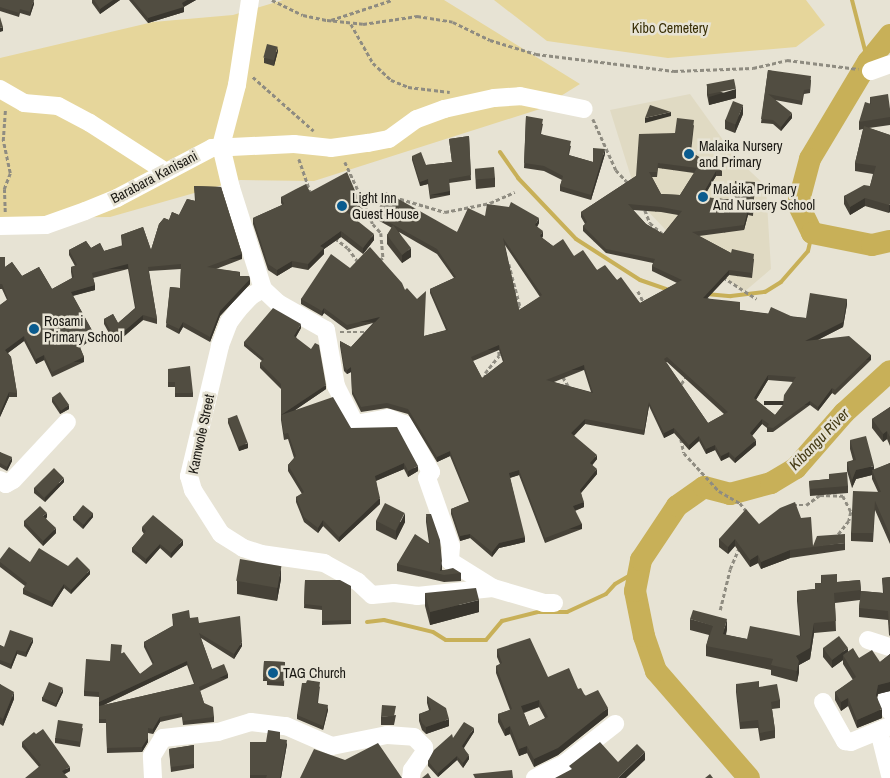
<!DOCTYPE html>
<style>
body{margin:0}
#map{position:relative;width:890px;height:778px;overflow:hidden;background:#e7e3d4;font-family:"Archivo Narrow",sans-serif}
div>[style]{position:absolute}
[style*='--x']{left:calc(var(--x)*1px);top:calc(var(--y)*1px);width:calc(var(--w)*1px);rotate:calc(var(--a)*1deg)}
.built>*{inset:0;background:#e0dac3}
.green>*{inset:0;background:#e6d69b}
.stream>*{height:4px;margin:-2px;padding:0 2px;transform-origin:2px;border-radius:2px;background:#c8b058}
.river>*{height:22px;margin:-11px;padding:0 11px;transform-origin:11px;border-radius:11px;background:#c8b058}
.path>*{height:2.5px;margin-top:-1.25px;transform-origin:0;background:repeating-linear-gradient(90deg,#8f8c81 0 4px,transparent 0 6.5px)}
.minor>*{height:18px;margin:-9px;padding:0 9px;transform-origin:9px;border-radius:9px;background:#fff}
.wall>*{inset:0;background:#464238}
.shaded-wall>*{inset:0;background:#39362e;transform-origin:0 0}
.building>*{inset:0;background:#514d41;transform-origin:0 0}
.dots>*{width:14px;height:14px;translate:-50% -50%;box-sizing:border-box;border:2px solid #e7e3d4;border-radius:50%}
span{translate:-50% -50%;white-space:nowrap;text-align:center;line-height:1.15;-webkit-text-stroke:5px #e7e3d4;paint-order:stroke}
.park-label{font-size:14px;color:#362c04}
.poi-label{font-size:14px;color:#1a1813}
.left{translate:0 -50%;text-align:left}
.street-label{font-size:14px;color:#1a1813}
.water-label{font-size:15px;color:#433913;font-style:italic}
</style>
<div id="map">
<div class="built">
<i style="clip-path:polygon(690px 94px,736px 158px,766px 186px,771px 269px,744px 292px,681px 246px,644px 207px,631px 177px,610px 110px)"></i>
</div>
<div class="green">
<i style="clip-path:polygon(283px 0,444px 0,580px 84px,540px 109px,314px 181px,240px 180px,110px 217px,12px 218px,0 226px,0 58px,153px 22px,233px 15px)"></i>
<i style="clip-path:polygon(494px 0,806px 0,825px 25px,796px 47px,668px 58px,547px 41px)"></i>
</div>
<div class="stream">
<i style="--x:852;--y:0;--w:64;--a:75.5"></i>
<i style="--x:500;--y:152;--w:32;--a:55"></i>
<i style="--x:518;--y:178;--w:84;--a:46.4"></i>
<i style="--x:576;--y:239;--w:76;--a:32.6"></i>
<i style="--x:640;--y:280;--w:31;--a:19"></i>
<i style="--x:706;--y:294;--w:25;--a:5"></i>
<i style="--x:731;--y:296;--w:34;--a:-7"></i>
<i style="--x:765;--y:292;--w:19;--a:-32"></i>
<i style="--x:781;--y:282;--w:41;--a:-48.9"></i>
<i style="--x:808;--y:251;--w:18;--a:-77"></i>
<i style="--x:367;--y:622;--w:17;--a:-7"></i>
<i style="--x:384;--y:620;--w:50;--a:13.8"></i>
<i style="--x:433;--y:632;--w:15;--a:32"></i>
<i style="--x:446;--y:640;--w:40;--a:0"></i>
<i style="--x:486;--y:640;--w:25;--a:-50"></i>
<i style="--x:502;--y:621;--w:38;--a:-14"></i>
<i style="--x:539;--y:612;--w:28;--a:0"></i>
<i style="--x:567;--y:612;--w:43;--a:-24.8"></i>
<i style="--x:606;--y:594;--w:13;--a:-48"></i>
<i style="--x:615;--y:584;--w:28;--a:-30"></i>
</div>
<div class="river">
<i style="--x:890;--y:35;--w:35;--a:129"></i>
<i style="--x:868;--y:62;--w:113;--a:120.9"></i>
<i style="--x:810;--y:159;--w:47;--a:104.9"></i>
<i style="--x:798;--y:204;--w:32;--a:64"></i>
<i style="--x:812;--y:233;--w:61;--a:11.3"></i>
<i style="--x:872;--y:245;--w:18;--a:-13"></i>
<i style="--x:749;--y:778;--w:142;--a:-131"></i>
<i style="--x:656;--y:671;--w:37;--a:-109"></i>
<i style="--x:644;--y:636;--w:46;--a:-101.3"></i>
<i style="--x:635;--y:591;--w:32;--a:-79"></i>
<i style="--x:641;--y:560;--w:65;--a:-56.3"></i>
<i style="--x:677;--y:506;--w:33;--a:-35"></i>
<i style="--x:704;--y:487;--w:27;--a:15"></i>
<i style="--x:730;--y:494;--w:42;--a:-15"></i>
<i style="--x:771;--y:483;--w:29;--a:-31"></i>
<i style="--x:796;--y:468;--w:73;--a:-48.9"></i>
<i style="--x:844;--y:413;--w:62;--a:-42.4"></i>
</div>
<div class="path">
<i style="--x:272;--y:0;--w:34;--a:26"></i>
<i style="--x:303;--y:15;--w:25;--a:12"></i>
<i style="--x:327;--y:20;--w:36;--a:6"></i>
<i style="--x:363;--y:24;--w:55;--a:-8.4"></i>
<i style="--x:417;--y:16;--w:36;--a:9"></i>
<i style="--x:453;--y:22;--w:41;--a:25.9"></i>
<i style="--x:490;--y:40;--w:48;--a:16.9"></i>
<i style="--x:536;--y:54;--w:139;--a:7"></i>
<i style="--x:674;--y:71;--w:79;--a:-2.2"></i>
<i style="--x:753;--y:68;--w:35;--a:-13"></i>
<i style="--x:787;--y:60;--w:72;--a:7.2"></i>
<i style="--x:331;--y:20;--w:64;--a:-18.2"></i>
<i style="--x:351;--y:24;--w:45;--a:60.6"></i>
<i style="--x:373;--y:63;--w:25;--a:43"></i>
<i style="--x:391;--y:80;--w:18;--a:22"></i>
<i style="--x:408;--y:87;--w:42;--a:6.8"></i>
<i style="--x:253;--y:77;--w:81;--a:41.5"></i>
<i style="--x:593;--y:119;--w:56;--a:65.7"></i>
<i style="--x:616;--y:170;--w:19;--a:47"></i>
<i style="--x:299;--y:159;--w:37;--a:71"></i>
<i style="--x:345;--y:162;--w:38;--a:65"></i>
<i style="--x:361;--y:196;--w:26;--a:-4"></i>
<i style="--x:361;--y:196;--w:30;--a:67"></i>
<i style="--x:373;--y:224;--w:12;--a:48"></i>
<i style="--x:381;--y:233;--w:25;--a:85"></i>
<i style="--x:383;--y:258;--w:6;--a:141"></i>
<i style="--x:394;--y:197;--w:53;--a:16.4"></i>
<i style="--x:445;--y:212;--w:46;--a:-11.3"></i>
<i style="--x:490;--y:203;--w:27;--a:-24"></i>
<i style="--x:645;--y:210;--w:14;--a:69"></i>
<i style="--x:650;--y:223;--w:18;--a:41"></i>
<i style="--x:5;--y:212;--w:23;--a:-92"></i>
<i style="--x:4;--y:189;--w:17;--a:-69"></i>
<i style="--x:10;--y:173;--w:33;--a:-102"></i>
<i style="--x:3;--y:141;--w:31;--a:-86"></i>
<i style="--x:335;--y:238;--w:16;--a:38"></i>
<i style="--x:348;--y:248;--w:19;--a:54"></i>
<i style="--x:509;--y:264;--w:43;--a:75.3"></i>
<i style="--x:520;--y:306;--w:4;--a:146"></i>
<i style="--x:723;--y:277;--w:40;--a:32.9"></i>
<i style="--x:638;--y:291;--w:13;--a:63"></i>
<i style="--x:340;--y:332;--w:27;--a:0"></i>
<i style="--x:563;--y:377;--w:12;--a:59"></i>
<i style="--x:485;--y:379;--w:6;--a:-90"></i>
<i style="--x:485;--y:373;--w:22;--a:-51"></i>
<i style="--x:499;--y:356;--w:9;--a:-96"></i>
<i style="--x:681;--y:384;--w:9;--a:-54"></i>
<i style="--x:681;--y:439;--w:14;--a:78"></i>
<i style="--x:684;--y:453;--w:52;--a:47.4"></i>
<i style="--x:719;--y:491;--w:24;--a:30"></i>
<i style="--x:740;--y:503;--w:11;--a:52"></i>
<i style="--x:793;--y:505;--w:13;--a:0"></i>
<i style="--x:806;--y:505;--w:17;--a:-36"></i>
<i style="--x:820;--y:495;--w:23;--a:2"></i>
<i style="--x:843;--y:496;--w:18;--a:63"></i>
<i style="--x:851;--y:512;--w:9;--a:103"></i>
<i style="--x:849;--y:521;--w:18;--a:128"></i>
<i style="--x:720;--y:610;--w:42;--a:-76.3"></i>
<i style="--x:730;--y:569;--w:23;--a:-67"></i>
</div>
<div class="minor">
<i style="--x:250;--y:0;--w:86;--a:98.7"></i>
<i style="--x:237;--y:85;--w:63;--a:104.7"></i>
<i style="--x:221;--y:146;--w:43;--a:76.6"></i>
<i style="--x:231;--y:188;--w:106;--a:72.4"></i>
<i style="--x:263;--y:289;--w:14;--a:150"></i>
<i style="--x:251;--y:296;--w:19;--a:133"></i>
<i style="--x:238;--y:310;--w:15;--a:127"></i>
<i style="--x:229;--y:322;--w:26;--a:111"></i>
<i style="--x:220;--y:346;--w:134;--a:103.4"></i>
<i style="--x:189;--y:476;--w:15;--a:74"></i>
<i style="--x:193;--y:490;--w:52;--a:57.5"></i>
<i style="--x:221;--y:534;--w:26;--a:32"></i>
<i style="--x:243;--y:548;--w:19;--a:18"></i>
<i style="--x:261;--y:554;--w:64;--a:8.1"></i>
<i style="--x:324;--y:563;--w:39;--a:29"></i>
<i style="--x:358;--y:582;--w:19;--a:43"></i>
<i style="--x:372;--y:595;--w:22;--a:-5"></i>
<i style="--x:394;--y:593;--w:23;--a:7"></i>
<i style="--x:417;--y:596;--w:76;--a:-6"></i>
<i style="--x:493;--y:588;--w:53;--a:16.4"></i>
<i style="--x:544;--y:603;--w:10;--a:0"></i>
<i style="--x:871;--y:71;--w:20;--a:-20"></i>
<i style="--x:0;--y:89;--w:28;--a:30"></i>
<i style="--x:24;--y:103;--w:34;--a:5"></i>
<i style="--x:58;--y:106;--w:36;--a:28"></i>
<i style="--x:90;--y:123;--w:90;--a:32.8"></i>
<i style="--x:0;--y:226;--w:46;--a:-1.2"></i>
<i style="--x:46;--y:225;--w:41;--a:-19.7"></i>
<i style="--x:85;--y:211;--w:35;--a:-22"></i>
<i style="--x:117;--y:198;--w:107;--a:-27.8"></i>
<i style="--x:212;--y:148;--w:82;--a:-2.8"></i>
<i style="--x:294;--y:144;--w:37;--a:6"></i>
<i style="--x:331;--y:148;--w:37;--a:-8"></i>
<i style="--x:368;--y:143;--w:21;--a:-11"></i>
<i style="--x:389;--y:139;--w:34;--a:-36"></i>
<i style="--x:417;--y:119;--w:29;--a:-20"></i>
<i style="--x:444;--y:109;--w:51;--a:-12.4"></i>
<i style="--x:494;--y:98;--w:26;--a:-4"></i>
<i style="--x:520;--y:96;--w:65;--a:11.5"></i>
<i style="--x:263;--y:289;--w:21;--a:43"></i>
<i style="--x:278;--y:303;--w:55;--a:29.4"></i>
<i style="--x:326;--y:330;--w:57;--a:79.9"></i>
<i style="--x:336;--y:386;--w:42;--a:63.4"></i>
<i style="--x:355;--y:424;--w:34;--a:-10"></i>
<i style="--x:388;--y:418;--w:17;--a:21"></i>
<i style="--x:404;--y:424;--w:55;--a:60.6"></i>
<i style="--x:431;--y:472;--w:7;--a:124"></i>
<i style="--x:427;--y:478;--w:72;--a:70.6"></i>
<i style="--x:451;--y:546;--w:15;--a:94"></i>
<i style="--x:450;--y:561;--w:51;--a:32.1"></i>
<i style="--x:0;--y:480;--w:7;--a:34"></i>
<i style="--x:6;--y:484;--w:8;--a:-30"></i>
<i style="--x:13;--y:480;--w:79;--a:-47"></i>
<i style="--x:868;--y:640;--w:23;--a:18"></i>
<i style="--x:886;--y:700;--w:12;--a:70"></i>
<i style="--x:823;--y:702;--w:45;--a:60.6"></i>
<i style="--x:845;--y:741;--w:6;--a:9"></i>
<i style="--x:851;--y:742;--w:42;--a:-22.3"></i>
<i style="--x:879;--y:731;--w:45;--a:76"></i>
<i style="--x:153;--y:778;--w:22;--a:-93"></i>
<i style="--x:152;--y:756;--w:21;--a:-59"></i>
<i style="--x:163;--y:738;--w:55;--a:-6.2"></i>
<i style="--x:218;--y:732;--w:34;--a:-17"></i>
<i style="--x:251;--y:722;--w:35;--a:7"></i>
<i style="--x:286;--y:726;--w:50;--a:23.5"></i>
<i style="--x:332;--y:746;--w:56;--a:-11.3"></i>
<i style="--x:387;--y:735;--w:27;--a:4"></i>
<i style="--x:414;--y:737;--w:14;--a:45"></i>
<i style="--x:424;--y:747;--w:6;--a:90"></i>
<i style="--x:424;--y:753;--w:21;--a:125"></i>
<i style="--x:412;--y:770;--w:8;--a:97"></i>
<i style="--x:535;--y:778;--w:32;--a:-26"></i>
<i style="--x:564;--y:764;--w:65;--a:-38.1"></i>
</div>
<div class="wall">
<i style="clip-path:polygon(0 0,34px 4px,30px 16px,20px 13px,19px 17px,0 11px)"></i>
<i style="clip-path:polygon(92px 0,120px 0,100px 14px,92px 3px)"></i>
<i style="clip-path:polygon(129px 0,196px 0,184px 7px,184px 12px,148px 23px)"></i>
<i style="clip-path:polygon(278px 51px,274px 66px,264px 63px,264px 58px)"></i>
<i style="clip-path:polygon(768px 70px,811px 80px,810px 93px,804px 94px,802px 105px,775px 100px,792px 118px,781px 131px,773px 124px,761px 123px)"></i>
<i style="clip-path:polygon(707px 86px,736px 98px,709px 105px,707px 95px)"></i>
<i style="clip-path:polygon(870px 97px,890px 109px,890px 125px,869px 128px,890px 135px,889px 213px,865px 206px,850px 215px,844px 204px,844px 196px,870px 186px,873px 174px,855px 171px,855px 163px,863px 129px,859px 130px,859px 122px,870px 103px)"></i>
<i style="clip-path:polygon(743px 114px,735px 133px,725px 129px,725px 120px)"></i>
<i style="clip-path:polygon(526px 116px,543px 124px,541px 134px,571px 146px,569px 155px,593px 162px,605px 154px,591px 200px,560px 191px,560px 186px,562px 180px,544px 171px,524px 168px)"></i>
<i style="clip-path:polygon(evenodd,694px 125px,691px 152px,722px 171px,722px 176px,716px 176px,703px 197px,734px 200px,755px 182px,753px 216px,748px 215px,744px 230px,699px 236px,731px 253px,754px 259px,752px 278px,729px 275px,707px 298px,740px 310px,806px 318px,847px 304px,843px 327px,818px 340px,871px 360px,835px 395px,832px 393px,818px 411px,810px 405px,773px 432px,767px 432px,767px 428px,762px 424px,752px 436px,756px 445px,735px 463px,729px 457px,721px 461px,715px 450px,706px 454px,699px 441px,689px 450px,674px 433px,664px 438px,649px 406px,644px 435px,585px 424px,574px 436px,597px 459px,592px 465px,597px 474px,581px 493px,584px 507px,575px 511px,582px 529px,545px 543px,519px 475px,510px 478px,525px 542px,499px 548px,492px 557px,470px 538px,460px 541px,451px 514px,451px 509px,469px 502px,450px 456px,437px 462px,408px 414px,387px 408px,361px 412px,352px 394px,351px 372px,347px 374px,344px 371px,340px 346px,340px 341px,351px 347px,373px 323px,347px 330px,324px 313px,322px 316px,301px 304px,301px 299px,350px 268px,405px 290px,424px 336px,446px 330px,430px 293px,430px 289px,454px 278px,437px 254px,399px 232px,411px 257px,402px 263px,387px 244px,387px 235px,392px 228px,376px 219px,376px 215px,457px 232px,485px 216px,539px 223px,537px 227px,543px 236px,542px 238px,553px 246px,574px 256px,597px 270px,617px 280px,640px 303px,677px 283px,652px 271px,652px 266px,653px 263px,606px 253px,583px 231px,583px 226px,585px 224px,581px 217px,581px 212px,636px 176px,675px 133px,694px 125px,658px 168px,694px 173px,680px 195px,661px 194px,652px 177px,657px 177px,658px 168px,694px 125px,633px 210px,661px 212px,678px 215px,663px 234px,646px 224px,633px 210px,694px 125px,505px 245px,540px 297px,519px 310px,505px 245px,694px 125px,499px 350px,503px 362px,482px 378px,473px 361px,499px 350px,694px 125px,666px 362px,667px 362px,724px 414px,708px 423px,666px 362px,694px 125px,584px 370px,591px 392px,554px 382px,584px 370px,694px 125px,768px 380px,793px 382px,783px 405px,775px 415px,756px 400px,768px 380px)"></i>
<i style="clip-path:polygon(469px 136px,471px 180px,449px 183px,450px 195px,430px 199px,428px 184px,420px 186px,412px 160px,412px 156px,426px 165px,452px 162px,449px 139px)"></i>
<i style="clip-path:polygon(475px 169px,495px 178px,495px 187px,476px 189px)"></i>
<i style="clip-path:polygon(194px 186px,221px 187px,242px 254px,242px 259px,216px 269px,240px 272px,240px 276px,249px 276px,250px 279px,250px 284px,220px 316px,210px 342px,183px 327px,179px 334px,166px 327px,170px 287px,180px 288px,181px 269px,149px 271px,157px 319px,157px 324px,143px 320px,115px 344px,104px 324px,104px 319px,113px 314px,118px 323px,135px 308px,128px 269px,93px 278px,95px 285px,95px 290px,73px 296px,94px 334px,94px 338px,80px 347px,84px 357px,84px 362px,52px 377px,44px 360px,36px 364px,24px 341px,8px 353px,11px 357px,17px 393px,17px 397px,9px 397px,0 417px,0 305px,7px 300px,2px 289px,0 289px,0 257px,5px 257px,5px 267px,12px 262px,22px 276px,39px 267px,52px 289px,72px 278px,71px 272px,71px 267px,75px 266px,69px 255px,69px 250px,86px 241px,91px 248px,100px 243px,104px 251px,122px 246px,121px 235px,143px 227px,151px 250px,159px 224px,164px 218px,169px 220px,172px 212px,179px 215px,187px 199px,195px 201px)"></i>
<i style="clip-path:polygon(310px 192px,365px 214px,365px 219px,351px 215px,374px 240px,363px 254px,341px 237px,324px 249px,324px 254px,308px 270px,292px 267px,277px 276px,268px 270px,253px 224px,253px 218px,282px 205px,281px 203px,281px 197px)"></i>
<i style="clip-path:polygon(301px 328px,296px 337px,326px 389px,295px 410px,351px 428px,418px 471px,408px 477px,404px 469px,376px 481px,380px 504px,339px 542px,323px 526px,318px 533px,304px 522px,296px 502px,296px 497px,302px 494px,288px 471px,288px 465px,294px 458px,288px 439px,284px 440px,281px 420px,281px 389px,260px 368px,260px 363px,262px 361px,244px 346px,244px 342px)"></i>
<i style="clip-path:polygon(168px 369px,193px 393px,193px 397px,175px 397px,175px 387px,168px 387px)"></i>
<i style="clip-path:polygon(52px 398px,69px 409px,60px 414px,52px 402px)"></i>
<i style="clip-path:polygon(890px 407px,890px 446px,887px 439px,883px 442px,872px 428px,872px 419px)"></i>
<i style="clip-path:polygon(228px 419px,248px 448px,239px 451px,228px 423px)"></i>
<i style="clip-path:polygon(850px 440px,874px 470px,890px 463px,890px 544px,875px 510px,873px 542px,851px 541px,851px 533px,878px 492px,872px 479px,872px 475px,856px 479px,852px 488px,847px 471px,847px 462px,853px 460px,850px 449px)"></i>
<i style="clip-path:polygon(0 452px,12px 461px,7px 471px,0 467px)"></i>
<i style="clip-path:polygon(829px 474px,848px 486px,848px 493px,810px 496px,809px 481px,829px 479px)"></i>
<i style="clip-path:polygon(64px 482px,45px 502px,34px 493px,34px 488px)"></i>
<i style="clip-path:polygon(426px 514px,442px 568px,442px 570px,461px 573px,461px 581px,444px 582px,397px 571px,397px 564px,429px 543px,426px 522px)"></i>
<i style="clip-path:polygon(73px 516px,93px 517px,83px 529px,73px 520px)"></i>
<i style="clip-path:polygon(47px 517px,46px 519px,56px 533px,43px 546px,24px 526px,24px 521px)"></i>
<i style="clip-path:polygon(376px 521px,405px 522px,396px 540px,376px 530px)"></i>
<i style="clip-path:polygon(759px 524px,813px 546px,845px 543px,845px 550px,790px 558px,761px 569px,758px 563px,750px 567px,735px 546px,728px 554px,719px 547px,719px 539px)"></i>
<i style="clip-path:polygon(142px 527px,183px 545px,171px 558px,160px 548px,146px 564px,132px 552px,132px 548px,144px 534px,142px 531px)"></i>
<i style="clip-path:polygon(0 559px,68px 566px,90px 574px,71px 594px,64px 588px,52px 607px,23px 594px,23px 589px,25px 586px,0 567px)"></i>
<i style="clip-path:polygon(821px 575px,837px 582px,860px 580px,861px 591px,883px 593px,882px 578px,890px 577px,890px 636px,889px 635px,888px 620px,859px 617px,859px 608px,860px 600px,835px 603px,836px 631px,814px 633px,810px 659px,799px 665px,799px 672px,797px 682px,771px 675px,771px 670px,706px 656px,706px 646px,709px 635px,690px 630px,690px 619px,727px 629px,726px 635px,747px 639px,800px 636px,797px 601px,797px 591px,815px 589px,821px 583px)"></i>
<i style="clip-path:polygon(281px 579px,277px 601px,237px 594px,237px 581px)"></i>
<i style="clip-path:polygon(305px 580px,351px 586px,351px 624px,322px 625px,322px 610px,304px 608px)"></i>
<i style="clip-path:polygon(425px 593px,479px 612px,430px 625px,425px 606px)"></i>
<i style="clip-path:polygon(evenodd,172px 614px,190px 618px,242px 646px,234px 659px,201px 638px,212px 669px,228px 678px,200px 691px,204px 703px,214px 717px,214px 722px,183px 725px,182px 717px,160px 722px,153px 734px,148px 733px,148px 742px,142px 752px,107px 753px,106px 723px,99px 723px,99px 697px,84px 696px,84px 691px,110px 661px,122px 653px,140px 674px,153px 665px,144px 647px,144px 642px,173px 626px,172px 614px,187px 665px,194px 684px,104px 705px,187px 665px)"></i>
<i style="clip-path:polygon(33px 642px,26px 657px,17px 654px,11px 669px,0 664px,0 645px,4px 647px)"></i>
<i style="clip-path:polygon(823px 648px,848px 652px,859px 658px,880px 662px,890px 654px,890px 691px,878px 694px,877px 697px,882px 718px,857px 728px,848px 706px,841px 711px,835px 700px,835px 692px,853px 680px,843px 664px,843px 660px,832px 668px,823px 657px)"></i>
<i style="clip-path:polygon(evenodd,497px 649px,548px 677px,578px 689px,608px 715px,558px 755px,534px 767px,527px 753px,519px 756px,510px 734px,505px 736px,498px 722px,498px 714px,510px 710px,496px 673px,496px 666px,500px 664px,497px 657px,497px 649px,539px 707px,545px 718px,529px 726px,524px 713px,539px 707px)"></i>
<i style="clip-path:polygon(264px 661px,285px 662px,284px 686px,267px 685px,267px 681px,263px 681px)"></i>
<i style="clip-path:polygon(0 684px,14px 699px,3px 726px,0 724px)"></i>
<i style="clip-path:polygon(736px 684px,759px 687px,780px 700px,780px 708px,772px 709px,775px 730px,775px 738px,760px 741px,758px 728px,740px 729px,736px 692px)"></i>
<i style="clip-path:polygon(320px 686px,318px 703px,328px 710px,323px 730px,297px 719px,297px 715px)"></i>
<i style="clip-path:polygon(63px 692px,56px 707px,42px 701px,42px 697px)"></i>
<i style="clip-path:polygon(427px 696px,449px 726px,426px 734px,422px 730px,419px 721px,419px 714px,429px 710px,427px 703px)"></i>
<i style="clip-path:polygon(396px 715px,394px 725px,381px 725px,381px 717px)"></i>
<i style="clip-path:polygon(83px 728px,80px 747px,55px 743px,55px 738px)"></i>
<i style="clip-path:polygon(474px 732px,464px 748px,469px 759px,463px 768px,457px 760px,438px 777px,428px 766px,428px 761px,453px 738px)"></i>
<i style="clip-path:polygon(280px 739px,287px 744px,281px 778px,250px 778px,250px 742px,266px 742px)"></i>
<i style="clip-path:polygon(22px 742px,70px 771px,65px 774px,39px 767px,22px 747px)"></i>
<i style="clip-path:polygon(194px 745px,194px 768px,171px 772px,169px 749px)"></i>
</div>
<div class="shaded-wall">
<i style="clip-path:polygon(34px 0,34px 4px,30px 16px,30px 12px)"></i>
<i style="clip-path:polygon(113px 0,120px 0,100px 14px,100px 9px)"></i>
<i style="clip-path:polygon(187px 0,196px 0,183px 7px,184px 7px,184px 12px,148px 23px,148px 18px)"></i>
<i style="clip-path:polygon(3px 27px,3px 31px,0 32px,0 28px)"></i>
<i style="clip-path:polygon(278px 47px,278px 51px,274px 66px,274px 61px)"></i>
<i style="clip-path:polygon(736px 89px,736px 98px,709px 105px,709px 97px)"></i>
<i style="clip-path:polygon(743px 105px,743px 114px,735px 133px,735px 125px)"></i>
<i style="clip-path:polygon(671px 112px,671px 116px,645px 123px,645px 118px)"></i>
<i style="clip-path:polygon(792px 113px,792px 118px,781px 131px,781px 127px)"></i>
<i style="clip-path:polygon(605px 149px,605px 154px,591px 200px,591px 195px)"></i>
<i style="clip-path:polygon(716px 171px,716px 176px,701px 202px,701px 197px)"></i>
<i style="clip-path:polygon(428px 179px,428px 184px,420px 186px,420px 182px)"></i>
<i style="left:450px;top:191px;width:4px;height:20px;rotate:90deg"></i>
<i style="clip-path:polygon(865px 198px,865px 206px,850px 215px,850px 207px)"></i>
<i style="clip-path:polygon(890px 204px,890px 212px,889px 213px,889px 205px)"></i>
<i style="clip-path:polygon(748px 210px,748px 215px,744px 230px,744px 225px)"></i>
<i style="clip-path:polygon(539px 218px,539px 223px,535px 230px,535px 225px)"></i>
<i style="clip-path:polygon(341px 231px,341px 237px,324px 249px,324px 254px,308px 270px,308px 264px,320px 246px)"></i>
<i style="clip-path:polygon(543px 231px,543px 236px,540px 241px,540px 236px)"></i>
<i style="clip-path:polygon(374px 234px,374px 240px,363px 254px,363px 248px)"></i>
<i style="clip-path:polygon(411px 248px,411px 257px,402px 263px,402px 255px)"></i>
<i style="left:242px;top:254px;width:5px;height:37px;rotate:90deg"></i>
<i style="clip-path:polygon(292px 261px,292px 267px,277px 276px,277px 270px)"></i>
<i style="left:128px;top:264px;width:5px;height:37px;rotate:90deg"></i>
<i style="clip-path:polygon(729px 270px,729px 275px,703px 303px,703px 298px)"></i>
<i style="clip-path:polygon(250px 279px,250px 284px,220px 316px,210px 342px,210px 337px,220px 311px)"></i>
<i style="clip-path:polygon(95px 285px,95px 290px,71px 296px,71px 292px)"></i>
<i style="clip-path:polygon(847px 299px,847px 304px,843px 327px,805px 346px,805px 341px)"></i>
<i style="clip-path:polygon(324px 308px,324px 313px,322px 316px,322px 311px)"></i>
<i style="clip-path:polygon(143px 315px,143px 320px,115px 344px,115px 339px)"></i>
<i style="left:380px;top:317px;width:5px;height:34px;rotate:90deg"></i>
<i style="clip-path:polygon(183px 322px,183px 327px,179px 334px,179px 329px)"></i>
<i style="clip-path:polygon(301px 324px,301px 328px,294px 340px,294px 336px)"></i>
<i style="clip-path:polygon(94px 334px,94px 338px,78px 349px,78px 344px)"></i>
<i style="clip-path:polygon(24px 336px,24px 341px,5px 355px,5px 350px)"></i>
<i style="left:499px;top:345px;width:5px;height:30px;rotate:90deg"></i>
<i style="clip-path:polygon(44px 355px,44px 360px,36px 364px,36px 359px)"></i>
<i style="left:871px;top:355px;width:5px;height:50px;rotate:90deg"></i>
<i style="left:84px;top:357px;width:5px;height:35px;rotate:90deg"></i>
<i style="left:584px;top:365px;width:5px;height:41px;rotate:90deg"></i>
<i style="clip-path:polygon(351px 367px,351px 372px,347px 374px,347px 370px)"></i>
<i style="clip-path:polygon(768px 375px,768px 380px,754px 403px,754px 398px)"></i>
<i style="clip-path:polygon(326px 385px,326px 389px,282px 419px,281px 415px)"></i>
<i style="clip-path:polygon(832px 388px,832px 393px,818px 411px,818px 407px)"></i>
<i style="clip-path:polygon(9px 392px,9px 397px,0 417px,0 413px)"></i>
<i style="left:810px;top:401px;width:4px;height:46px;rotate:90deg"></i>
<i style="clip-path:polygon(649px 402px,649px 406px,644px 435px,644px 430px)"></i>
<i style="clip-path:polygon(69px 405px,69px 409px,60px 414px,60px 410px)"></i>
<i style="clip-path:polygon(585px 419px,585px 424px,571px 438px,571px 433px)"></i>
<i style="clip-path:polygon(762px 419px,762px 424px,750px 438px,750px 433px)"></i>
<i style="clip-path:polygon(674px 428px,674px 433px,664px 438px,664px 433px)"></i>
<i style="clip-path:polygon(887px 431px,887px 439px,883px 442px,883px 434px)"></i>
<i style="clip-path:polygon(699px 436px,699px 441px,689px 450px,689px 445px)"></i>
<i style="clip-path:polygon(756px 440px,756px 445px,735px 463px,735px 458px)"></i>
<i style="clip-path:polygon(248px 443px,248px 448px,239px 451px,239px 447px)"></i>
<i style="clip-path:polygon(715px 445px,715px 450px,706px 454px,706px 449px)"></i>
<i style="clip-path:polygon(450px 451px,450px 456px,437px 462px,437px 457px)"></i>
<i style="clip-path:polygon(729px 452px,729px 457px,721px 461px,721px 456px)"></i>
<i style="clip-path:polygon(597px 455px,597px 459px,590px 468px,590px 463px)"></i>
<i style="clip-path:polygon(12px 457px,12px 461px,7px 471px,7px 467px)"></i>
<i style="clip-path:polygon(404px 463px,404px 469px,375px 481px,375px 476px)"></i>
<i style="clip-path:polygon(418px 466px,418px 471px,408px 477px,408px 471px)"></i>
<i style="clip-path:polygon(874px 466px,874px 474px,872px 470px,872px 475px,856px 479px,852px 488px,852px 480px,856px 470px)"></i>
<i style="clip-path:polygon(597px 469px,597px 474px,580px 494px,580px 490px)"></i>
<i style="clip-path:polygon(519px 470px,519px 475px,509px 478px,509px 473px)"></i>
<i style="clip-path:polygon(64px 478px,64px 482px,45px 502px,45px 498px)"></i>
<i style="clip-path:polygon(380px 498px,380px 504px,339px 542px,339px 537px)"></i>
<i style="clip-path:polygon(584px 502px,584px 507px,573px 511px,573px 506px)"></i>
<i style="clip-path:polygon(47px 513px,47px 517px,43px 521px,43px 516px)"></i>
<i style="clip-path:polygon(93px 513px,93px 517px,83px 529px,83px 525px)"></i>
<i style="clip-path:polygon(405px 513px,405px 522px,396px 540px,396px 531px)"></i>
<i style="clip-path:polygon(323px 520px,323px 526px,318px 533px,318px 528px)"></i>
<i style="left:582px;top:524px;width:5px;height:40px;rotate:90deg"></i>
<i style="clip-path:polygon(56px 528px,56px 533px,43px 546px,43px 541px)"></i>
<i style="clip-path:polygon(470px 534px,470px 538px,460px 541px,460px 536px)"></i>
<i style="clip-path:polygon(525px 537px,525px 542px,499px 548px,492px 557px,492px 552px,499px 543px)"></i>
<i style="clip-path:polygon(735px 539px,735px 546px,728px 554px,728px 547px)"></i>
<i style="clip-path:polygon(183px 540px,183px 545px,171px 558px,171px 553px)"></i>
<i style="clip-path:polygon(160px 544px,160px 548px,146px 564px,146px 559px)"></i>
<i style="clip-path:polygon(790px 550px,790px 558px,761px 569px,761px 562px)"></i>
<i style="clip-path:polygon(758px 555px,758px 563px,750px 567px,750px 560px)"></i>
<i style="clip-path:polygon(442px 561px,442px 568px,441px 574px,440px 571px)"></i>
<i style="clip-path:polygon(281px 566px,281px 579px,277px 601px,277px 588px)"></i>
<i style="clip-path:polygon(90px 570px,90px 574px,71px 594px,71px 590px)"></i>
<i style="clip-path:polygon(64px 584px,64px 588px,52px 607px,52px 602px)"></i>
<i style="clip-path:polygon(479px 600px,479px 612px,430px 625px,430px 612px)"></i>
<i style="clip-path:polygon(727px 619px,727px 629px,723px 645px,723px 634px)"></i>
<i style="clip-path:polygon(814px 623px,814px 633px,810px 659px,799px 665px,799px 672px,797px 682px,796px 656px)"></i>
<i style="clip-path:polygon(33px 638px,33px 642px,26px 657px,26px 652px)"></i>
<i style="clip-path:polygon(242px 642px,242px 646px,234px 659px,234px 654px)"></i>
<i style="clip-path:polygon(848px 648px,848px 656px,843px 655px,843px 660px,832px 668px,832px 660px)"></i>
<i style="clip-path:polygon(17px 650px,17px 654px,11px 669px,11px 664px)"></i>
<i style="clip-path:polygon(187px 661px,187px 665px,99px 707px,99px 702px)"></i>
<i style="left:228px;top:674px;width:4px;height:32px;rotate:90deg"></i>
<i style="clip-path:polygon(890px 682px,890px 691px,878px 694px,876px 703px,876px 695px,878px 685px)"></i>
<i style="clip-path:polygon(63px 688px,63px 692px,56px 707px,56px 703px)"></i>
<i style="clip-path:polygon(14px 692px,14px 699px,3px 726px,3px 719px)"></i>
<i style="clip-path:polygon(848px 698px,848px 706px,841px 711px,841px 702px)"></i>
<i style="clip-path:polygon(539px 700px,539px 707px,521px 713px,521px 706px)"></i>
<i style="clip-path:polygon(328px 705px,328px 710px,323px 730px,323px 726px)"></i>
<i style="clip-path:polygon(608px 708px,608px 715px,558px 755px,534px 767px,534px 759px)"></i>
<i style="clip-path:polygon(882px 709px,882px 718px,857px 728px,857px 720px)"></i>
<i style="clip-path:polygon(160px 717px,160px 722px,153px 734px,153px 729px)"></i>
<i style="clip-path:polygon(449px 719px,449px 726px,426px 734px,426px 727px)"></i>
<i style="clip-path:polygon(510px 726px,510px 734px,505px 736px,505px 729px)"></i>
<i style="clip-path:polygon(474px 728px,474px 732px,462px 750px,462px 746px)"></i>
<i style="clip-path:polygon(148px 738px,148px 742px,142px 752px,142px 747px)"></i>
<i style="clip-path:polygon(287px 740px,287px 744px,281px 778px,280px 778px)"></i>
<i style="clip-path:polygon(527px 746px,527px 753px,519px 756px,519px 749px)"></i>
<i style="clip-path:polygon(645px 752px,645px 760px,626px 778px,618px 778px)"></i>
<i style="clip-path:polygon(469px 755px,469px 759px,463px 768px,463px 763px)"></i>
<i style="clip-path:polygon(457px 756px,457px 760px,438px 777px,438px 773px)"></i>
<i style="clip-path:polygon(70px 767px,70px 771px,62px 775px,62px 771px)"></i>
</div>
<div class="building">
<i style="clip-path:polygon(0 0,34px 0,30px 12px,20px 9px,19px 13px,0 7px)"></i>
<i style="clip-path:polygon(94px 0,113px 0,100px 9px)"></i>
<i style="clip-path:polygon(133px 0,187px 0,182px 3px,184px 7px,148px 18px)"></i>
<i style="clip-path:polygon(0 17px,3px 27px,0 28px)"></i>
<i style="left:267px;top:44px;width:11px;height:14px;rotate:15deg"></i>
<i style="clip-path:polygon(768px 70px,811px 76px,810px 89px,804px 90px,802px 101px,768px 94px,792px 113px,781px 127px,773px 120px,761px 119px)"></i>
<i style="left:734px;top:79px;width:10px;height:28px;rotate:79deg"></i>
<i style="clip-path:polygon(888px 94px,890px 109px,890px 117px,859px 122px,865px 102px,871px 104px,870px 97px)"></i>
<i style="left:733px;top:101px;width:11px;height:21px;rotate:22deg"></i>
<i style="clip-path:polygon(650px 105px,671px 112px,645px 118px)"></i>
<i style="clip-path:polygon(526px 116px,543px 119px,540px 134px,571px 141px,568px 155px,593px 162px,593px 148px,605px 149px,591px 195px,560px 186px,563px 176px,544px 166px,524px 163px)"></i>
<i style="clip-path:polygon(evenodd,677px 118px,694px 120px,690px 152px,722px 171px,716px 171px,701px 197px,734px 200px,735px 181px,755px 182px,753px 211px,748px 210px,744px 225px,692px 232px,731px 253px,732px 249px,754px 254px,752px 273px,729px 270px,703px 298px,740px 302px,740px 310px,768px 314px,771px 307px,793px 317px,806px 318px,810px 293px,847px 299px,843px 322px,805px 341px,849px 336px,871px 355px,835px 390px,832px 388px,818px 407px,810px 401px,773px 428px,767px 427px,769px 424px,762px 419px,750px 433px,756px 440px,735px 458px,729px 452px,721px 456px,715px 445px,706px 449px,699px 436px,689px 445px,674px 428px,664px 433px,649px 402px,644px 430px,585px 419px,571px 433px,597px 455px,590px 463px,597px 469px,580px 490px,584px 502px,573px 506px,582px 524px,545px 538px,519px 470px,509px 473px,525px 537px,499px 543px,492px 552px,470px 534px,460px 536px,451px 509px,470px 501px,450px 451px,437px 457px,408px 409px,387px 403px,361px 407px,352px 390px,351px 367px,347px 370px,344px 366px,340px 341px,351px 347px,380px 317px,347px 325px,324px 308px,322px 311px,301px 299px,331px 254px,350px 268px,370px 247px,402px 283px,405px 290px,407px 288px,417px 299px,426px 291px,424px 336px,448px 330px,430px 289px,456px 277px,437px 249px,376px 215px,386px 192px,457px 232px,468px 208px,485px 216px,487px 204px,509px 207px,511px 202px,539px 218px,535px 225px,543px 231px,540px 236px,553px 246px,563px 239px,574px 256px,583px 250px,597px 270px,605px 265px,617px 280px,621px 277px,640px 303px,682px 280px,652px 266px,655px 259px,606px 249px,583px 226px,587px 222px,581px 212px,636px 176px,639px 134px,675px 133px,677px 118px,658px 163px,697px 168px,680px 195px,661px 194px,649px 172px,657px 172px,658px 163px,677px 118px,628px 204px,661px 207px,682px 211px,663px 234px,646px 224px,628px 204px,677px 118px,503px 238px,542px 295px,519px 310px,503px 238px,677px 118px,499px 345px,504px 361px,482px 378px,471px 357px,499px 345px,677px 118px,667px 357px,728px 412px,708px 423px,664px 359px,667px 357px,677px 118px,584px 365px,593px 393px,546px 380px,584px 365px,677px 118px,768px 375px,796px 377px,784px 395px,783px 405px,775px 415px,754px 398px,768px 375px)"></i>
<i style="clip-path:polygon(864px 126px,890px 135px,890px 204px,889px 205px,865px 198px,850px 207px,844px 196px,864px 185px,870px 186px,876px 166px,855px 163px)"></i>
<i style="clip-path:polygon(469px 136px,471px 175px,449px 179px,450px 191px,430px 195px,428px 179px,420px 182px,412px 156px,421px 152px,426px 165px,452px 162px,449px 139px)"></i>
<i style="left:494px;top:167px;width:11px;height:19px;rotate:85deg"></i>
<i style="clip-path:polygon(347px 172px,365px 214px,339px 206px,374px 234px,363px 248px,341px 231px,320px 246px,324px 248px,308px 264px,292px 261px,277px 270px,268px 264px,253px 218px,284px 204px,281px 197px,296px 189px,306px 184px,310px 192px)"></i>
<i style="clip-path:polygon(194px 186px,221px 187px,242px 254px,207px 267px,240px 272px,239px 276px,249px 276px,250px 279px,220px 311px,210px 337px,183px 322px,179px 329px,166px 323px,170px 287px,180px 288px,181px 264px,148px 267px,157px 319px,143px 315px,115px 339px,104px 319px,113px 314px,118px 323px,136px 308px,128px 264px,92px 273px,95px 285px,71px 292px,94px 334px,78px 344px,84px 357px,52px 372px,44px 355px,36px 359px,24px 336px,5px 350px,11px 357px,17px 393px,9px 392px,0 413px,0 305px,8px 299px,2px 284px,0 284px,0 257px,5px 257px,5px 267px,12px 262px,22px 276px,39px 267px,52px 289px,74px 277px,71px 267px,77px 265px,69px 250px,86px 241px,91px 248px,100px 243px,104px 251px,123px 245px,121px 235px,143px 227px,151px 250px,159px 224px,164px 218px,169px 220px,172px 212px,179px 215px,187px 199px,196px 201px)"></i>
<i style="clip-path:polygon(393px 225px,411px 248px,402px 255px,387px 235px)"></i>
<i style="clip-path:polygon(273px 308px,301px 324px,294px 336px,311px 349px,315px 343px,319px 345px,326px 385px,281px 415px,281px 384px,260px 363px,264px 359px,244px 342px)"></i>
<i style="clip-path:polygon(190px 366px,193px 393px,175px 393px,175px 382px,168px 382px,168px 369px)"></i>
<i style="left:60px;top:392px;width:16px;height:10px;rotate:55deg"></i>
<i style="clip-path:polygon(333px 397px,351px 428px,397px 427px,418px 466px,408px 471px,404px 463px,375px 476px,380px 498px,339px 537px,323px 520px,318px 528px,304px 517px,296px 497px,304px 492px,288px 465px,296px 456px,288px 433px,284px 434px,281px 415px)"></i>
<i style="clip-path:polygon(890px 407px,890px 437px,887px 431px,883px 434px,872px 419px)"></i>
<i style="left:237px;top:415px;width:30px;height:10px;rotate:69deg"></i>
<i style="clip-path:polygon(866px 436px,874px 466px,856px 470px,852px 480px,847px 462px,856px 460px,850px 440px)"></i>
<i style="clip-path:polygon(0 452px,12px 457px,7px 467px,0 463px)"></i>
<i style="clip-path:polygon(890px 463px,890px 535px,875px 501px,873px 533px,851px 533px,853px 491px,881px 492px,872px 470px)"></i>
<i style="left:54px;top:468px;width:14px;height:28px;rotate:45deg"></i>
<i style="clip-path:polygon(847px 472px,848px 486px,810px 489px,809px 481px,829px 479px,829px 474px)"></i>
<i style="clip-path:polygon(795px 502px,801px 518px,811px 517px,813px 546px,817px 536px,845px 534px,845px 543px,790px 550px,761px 562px,758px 555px,750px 560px,735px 539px,728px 547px,719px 539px,746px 509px,759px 524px,780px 508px)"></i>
<i style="left:385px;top:503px;width:22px;height:20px;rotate:27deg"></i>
<i style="left:83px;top:505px;width:13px;height:15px;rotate:39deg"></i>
<i style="clip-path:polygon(40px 506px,47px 513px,43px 516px,56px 528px,43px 541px,24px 521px)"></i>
<i style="clip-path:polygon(426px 514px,431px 514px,440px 540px,442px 561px,440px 571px,453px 568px,461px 573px,444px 575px,397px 564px,415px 534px,430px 544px)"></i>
<i style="clip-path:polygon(153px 515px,183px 540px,171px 553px,160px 544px,146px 559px,132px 548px,146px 531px,142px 527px)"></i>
<i style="clip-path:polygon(9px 547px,30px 562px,39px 548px,68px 566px,77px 557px,90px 570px,71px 590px,64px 584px,52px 602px,23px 589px,27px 583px,0 562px,0 559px)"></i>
<i style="left:240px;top:559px;width:42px;height:22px;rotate:10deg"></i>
<i style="clip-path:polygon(837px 574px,837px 582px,860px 580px,861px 590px,834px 593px,836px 621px,814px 623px,810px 648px,796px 656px,799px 661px,797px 671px,771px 665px,773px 659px,706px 646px,713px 626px,690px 619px,693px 610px,727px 619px,723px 634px,747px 639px,750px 626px,801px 636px,797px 591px,815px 589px,815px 583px,822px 583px,821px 575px)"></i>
<i style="clip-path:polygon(890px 577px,890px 627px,889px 626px,888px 611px,859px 608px,861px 591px,884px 593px,882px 578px)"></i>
<i style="clip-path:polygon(305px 580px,340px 580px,351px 586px,351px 620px,322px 621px,322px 606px,304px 604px)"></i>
<i style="clip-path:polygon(476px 588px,479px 600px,430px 612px,425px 593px)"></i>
<i style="clip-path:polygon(189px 610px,190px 618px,198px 617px,199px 623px,240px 616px,242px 642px,234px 654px,199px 633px,212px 669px,224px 664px,228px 674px,199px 687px,204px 703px,213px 707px,214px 717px,183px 721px,182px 713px,160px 717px,153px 729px,148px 728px,148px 738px,142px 747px,107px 748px,106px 719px,99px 719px,99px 706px,195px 684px,187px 661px,99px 702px,99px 692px,84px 691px,86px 659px,110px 661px,111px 644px,122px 645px,121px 654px,124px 652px,140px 674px,154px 663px,144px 642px,174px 625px,172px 614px)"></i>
<i style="clip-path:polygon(10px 630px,33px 638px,26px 652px,17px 650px,11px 664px,0 660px,0 645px,4px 647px)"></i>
<i style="left:839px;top:636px;width:15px;height:20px;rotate:53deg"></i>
<i style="clip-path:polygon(evenodd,530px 638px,548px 677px,569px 668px,578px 689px,581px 688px,585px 696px,598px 690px,608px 708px,558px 748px,534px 759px,527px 746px,519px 749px,510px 726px,505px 729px,498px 714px,512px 709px,496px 666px,502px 663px,497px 649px,530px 638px,539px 700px,548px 717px,529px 726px,521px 706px,539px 700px)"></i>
<i style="clip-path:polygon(853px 648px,859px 658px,872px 650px,880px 662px,890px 654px,890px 682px,878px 685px,876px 695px,882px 709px,857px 720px,848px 698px,841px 702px,835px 692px,856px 677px,843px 655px)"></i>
<i style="clip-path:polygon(264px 661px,285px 662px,284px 682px,267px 681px,267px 677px,263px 677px)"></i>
<i style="clip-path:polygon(307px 680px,320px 682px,317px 703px,328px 705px,323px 726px,297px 715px,302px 683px,306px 683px)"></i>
<i style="clip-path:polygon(759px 681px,759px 687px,777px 684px,780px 700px,771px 702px,775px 730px,760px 733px,758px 720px,740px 722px,736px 684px)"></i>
<i style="left:49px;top:682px;width:15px;height:17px;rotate:23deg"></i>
<i style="clip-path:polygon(0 684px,14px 692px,3px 719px,0 717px)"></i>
<i style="clip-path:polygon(427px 696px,446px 708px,449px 719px,426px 727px,422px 723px,419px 714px,431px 710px)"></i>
<i style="clip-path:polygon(382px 705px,396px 706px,394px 716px,381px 717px)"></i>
<i style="left:58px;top:720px;width:25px;height:18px;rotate:9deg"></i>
<i style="clip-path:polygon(464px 722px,474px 728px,462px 746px,469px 755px,463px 763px,457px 756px,438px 773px,428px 761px,434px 750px,452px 734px,453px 738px)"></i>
<i style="clip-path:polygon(43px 729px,70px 767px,62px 771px,68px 778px,25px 778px,41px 765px,22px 742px,34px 732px,36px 734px)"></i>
<i style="clip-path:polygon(268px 730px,280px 732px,280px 739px,287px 740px,280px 778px,266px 778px,267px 775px,250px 775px,250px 742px,266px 742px)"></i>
<i style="clip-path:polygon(600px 742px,618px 762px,637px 744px,645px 752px,618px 778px,555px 778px,572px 769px,569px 766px)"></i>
<i style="clip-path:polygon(378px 743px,402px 778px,300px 778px,314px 749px,345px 760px)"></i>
<i style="clip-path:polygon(194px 745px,194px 764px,171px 767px,169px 749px)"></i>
<i style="clip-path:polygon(512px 770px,513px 778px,475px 778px,473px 774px)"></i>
<i style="clip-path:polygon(428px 773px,431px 778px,422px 778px)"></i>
<i style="clip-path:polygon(710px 774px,713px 778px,705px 778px)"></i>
</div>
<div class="dots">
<i style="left:689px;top:154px;background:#0a5b8e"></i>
<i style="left:703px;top:197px;background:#0a5b8e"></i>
<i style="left:342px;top:206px;background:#0a5b8e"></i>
<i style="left:34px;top:329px;background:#0a5b8e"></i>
<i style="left:273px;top:673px;background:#0a5b8e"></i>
</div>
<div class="park-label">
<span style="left:670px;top:28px">Kibo Cemetery</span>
</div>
<div class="poi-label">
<span class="left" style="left:699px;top:154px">Malaika Nursery<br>and Primary</span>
<span class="left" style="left:713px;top:197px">Malaika Primary<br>And Nursery School</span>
<span class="left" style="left:352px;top:206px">Light Inn<br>Guest House</span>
<span class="left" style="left:44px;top:329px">Rosami<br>Primary School</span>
<span class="left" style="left:283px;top:673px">TAG Church</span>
</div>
<div class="street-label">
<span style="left:154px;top:177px;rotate:-28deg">Barabara Kanisani</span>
<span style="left:201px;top:434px;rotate:-78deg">Kamwole Street</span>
</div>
<div class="water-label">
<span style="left:819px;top:439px;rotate:-46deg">Kibangu River</span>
</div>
</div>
